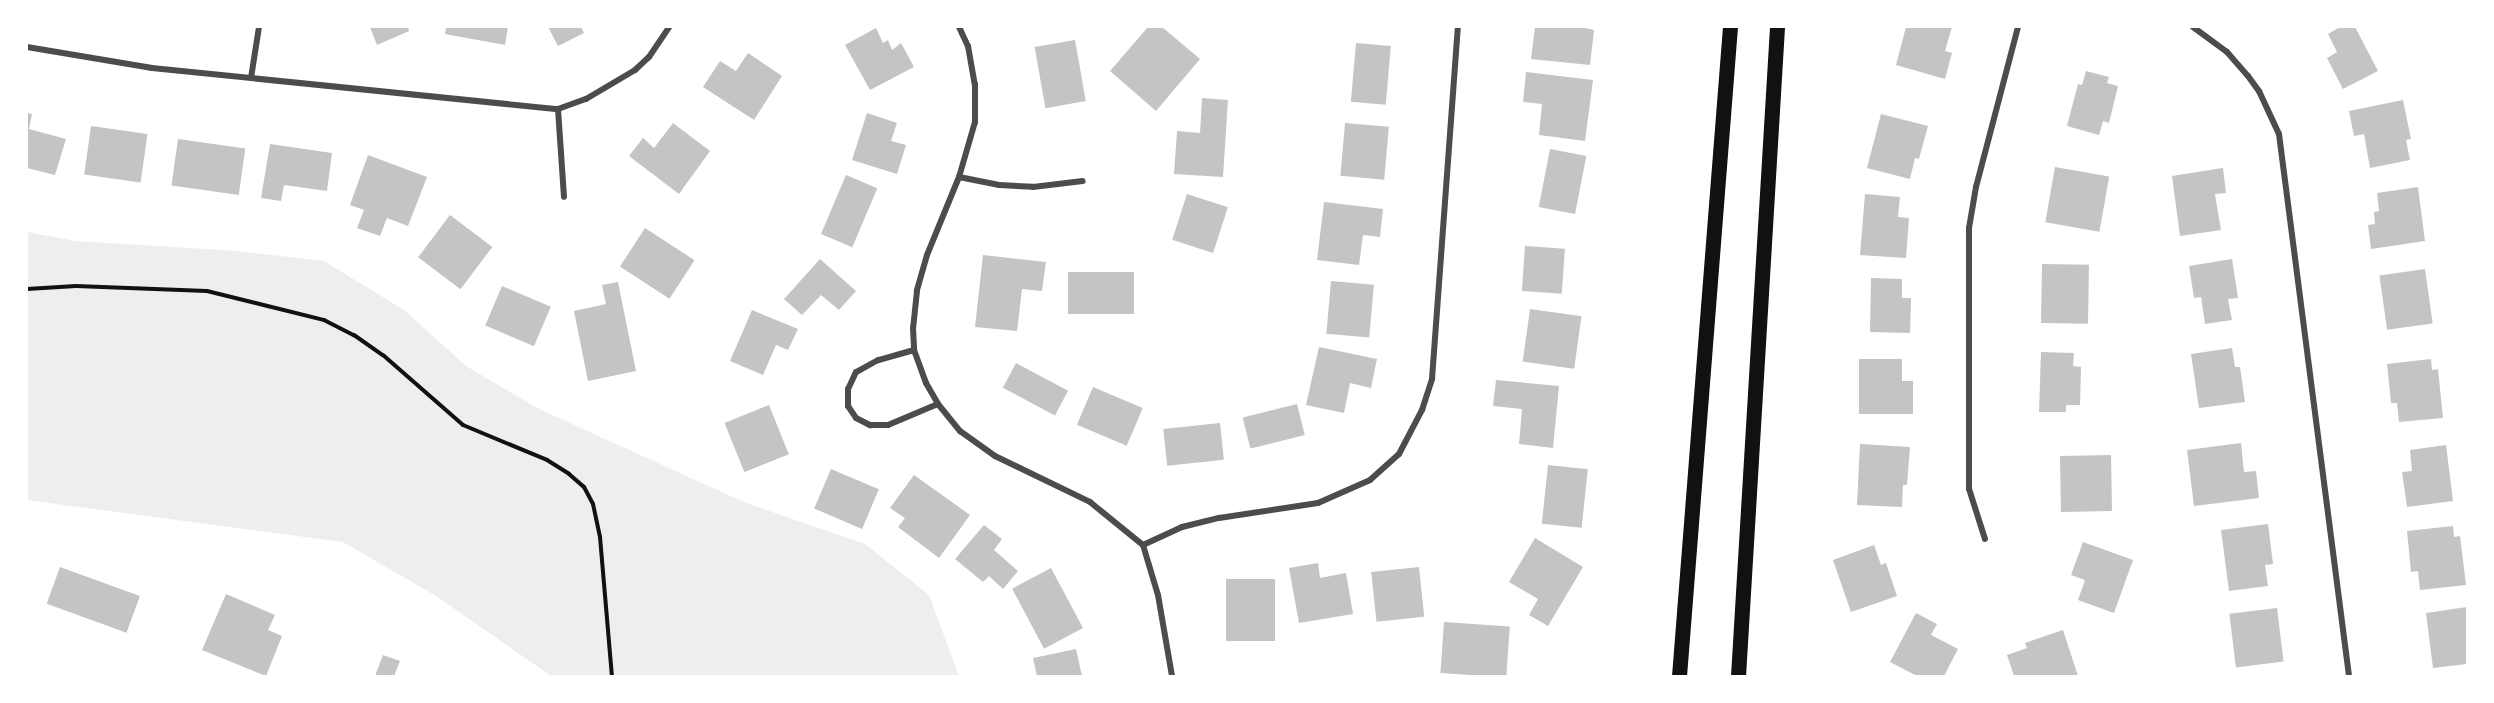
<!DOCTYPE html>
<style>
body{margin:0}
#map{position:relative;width:2494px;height:703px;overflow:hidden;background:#fff;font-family:Commissioner,sans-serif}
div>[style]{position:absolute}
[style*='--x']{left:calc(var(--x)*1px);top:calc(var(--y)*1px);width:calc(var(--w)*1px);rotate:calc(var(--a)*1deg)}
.green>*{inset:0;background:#eee}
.building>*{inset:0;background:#c4c4c4;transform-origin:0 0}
.path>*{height:4px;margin:-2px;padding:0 2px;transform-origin:2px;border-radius:2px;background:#111}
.minor>*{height:6px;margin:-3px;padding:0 3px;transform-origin:3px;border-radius:3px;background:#4c4c4c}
.primary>*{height:15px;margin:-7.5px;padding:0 7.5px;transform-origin:7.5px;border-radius:7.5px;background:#111}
span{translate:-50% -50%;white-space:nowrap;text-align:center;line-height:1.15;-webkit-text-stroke:6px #fff;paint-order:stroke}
.frame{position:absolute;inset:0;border:28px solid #fff;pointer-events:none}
</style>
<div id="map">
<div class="green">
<i style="clip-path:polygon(27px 232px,76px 241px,237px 251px,324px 261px,404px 310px,466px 366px,539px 409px,746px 503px,865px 544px,929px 595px,959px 676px,551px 676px,436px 596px,343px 542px,27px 500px)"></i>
</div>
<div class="building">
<i style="clip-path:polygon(370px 27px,408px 27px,409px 31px,377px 45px)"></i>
<i style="clip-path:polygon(446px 27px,508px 27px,505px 45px,445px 34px)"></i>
<i style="clip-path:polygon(548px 27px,581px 27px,584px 33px,558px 46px)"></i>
<i style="clip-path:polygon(1148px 27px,1162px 27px,1200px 59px,1156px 111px,1110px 71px)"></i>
<i style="clip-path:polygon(1535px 27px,1580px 27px,1594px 30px,1590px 65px,1531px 59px)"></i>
<i style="clip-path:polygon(1906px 27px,1952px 27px,1945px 51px,1952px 53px,1945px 79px,1896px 65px)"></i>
<i style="clip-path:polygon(2340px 27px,2355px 27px,2378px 71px,2343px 89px,2327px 58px,2337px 52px,2328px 34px)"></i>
<i style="clip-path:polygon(876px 28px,883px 43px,888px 40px,892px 50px,901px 43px,914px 67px,870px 90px,845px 45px)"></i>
<i style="left:1075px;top:40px;width:62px;height:41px;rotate:80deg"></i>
<i style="left:1356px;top:43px;width:35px;height:59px;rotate:5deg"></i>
<i style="clip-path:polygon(748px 53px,782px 76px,754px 120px,703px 87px,720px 61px,736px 71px)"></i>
<i style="clip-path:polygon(2086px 71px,2109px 77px,2107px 83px,2118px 86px,2109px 123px,2103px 121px,2099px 135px,2067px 126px,2078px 84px,2082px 85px)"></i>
<i style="clip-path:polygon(1526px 72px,1593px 80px,1585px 141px,1539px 135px,1542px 104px,1523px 102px)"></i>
<i style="clip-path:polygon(1202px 98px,1228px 100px,1223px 177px,1174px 174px,1177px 131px,1200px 133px)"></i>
<i style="clip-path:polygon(2403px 100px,2411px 139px,2406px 140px,2410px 160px,2370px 168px,2364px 134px,2354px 136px,2349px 111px)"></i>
<i style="clip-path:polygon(27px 113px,32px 114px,29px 129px,66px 139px,55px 175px,27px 168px)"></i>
<i style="clip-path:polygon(867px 113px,897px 123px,891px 141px,906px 145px,897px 174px,852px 160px)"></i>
<i style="clip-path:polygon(1881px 114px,1928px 126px,1919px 159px,1915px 158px,1910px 179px,1867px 168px)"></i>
<i style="clip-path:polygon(673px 123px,710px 151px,679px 194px,629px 156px,643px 138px,654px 148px)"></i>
<i style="left:1345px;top:123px;width:44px;height:53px;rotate:5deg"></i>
<i style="left:91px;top:126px;width:57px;height:49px;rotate:8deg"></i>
<i style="left:178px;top:139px;width:68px;height:47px;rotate:8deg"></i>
<i style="clip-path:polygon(270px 144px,332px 153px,327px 191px,284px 185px,281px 201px,261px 198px)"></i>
<i style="left:1550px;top:149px;width:37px;height:59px;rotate:11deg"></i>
<i style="clip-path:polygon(368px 155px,427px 177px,408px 226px,387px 218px,380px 236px,357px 228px,364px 210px,350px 205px)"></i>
<i style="left:2055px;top:167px;width:55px;height:56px;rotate:10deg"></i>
<i style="clip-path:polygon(2223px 168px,2226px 193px,2215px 194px,2221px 230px,2180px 236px,2172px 176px)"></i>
<i style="left:846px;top:175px;width:34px;height:64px;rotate:23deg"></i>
<i style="clip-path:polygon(2418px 187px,2425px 241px,2371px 249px,2368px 225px,2375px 224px,2374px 212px,2379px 211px,2377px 193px)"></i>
<i style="left:1187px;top:194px;width:43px;height:48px;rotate:18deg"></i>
<i style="clip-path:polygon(1865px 194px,1900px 197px,1898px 217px,1909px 218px,1906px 258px,1860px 255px)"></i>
<i style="clip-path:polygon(1324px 202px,1383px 209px,1380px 237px,1363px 235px,1359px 265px,1317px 260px)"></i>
<i style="left:450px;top:215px;width:53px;height:53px;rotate:37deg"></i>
<i style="left:645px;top:228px;width:59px;height:46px;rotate:33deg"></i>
<i style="left:1525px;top:246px;width:40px;height:45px;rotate:4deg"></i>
<i style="clip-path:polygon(983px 255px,1046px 262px,1042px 291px,1022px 289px,1017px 331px,975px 327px)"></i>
<i style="clip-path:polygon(820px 259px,856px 291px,839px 310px,821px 295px,802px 315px,784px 299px)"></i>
<i style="clip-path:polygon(2232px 259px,2238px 298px,2228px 299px,2232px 320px,2205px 324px,2201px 297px,2194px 298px,2189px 266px)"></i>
<i style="left:2042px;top:264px;width:47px;height:59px;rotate:1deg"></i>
<i style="left:2425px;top:269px;width:55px;height:46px;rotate:82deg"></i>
<i style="left:1068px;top:272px;width:66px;height:42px"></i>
<i style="clip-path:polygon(1871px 278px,1902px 279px,1902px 298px,1911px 298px,1910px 333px,1870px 332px)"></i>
<i style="left:1331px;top:281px;width:43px;height:53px;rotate:5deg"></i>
<i style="clip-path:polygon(618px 282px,636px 371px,588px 381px,574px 311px,606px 304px,602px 285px)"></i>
<i style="left:502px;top:286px;width:53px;height:43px;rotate:23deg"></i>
<i style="left:1530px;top:309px;width:52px;height:53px;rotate:8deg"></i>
<i style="clip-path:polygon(752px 310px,798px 329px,788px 350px,776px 345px,763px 375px,730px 361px)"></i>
<i style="clip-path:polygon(1319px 347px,1377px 359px,1371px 388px,1350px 383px,1344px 413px,1306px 405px)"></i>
<i style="clip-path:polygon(2232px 348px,2235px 367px,2240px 367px,2245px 402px,2199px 408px,2191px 354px)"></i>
<i style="clip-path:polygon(2041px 352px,2074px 353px,2073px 366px,2081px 367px,2080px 405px,2066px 405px,2066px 412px,2039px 412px)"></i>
<i style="clip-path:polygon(1859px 359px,1902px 359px,1902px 381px,1913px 381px,1913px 414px,1859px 414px)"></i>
<i style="clip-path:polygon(2431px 359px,2432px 370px,2438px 369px,2443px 418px,2399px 422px,2397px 403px,2391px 403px,2387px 364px)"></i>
<i style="left:1016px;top:363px;width:59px;height:28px;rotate:28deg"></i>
<i style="clip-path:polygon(1496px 380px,1559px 386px,1553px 448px,1519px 444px,1522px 409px,1493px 406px)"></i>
<i style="left:1093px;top:387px;width:54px;height:41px;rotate:23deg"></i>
<i style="left:1297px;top:404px;width:32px;height:56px;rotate:76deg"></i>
<i style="left:769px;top:405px;width:53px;height:48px;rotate:68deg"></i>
<i style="left:1220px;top:423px;width:37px;height:57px;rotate:84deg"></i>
<i style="clip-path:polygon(2241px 443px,2244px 472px,2256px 471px,2259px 498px,2194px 506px,2187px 450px)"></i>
<i style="clip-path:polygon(1860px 444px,1910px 447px,1907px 485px,1903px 485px,1902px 507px,1857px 505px)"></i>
<i style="clip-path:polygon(2446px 445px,2453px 501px,2407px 507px,2402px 472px,2412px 471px,2410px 450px)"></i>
<i style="left:2111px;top:455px;width:56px;height:51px;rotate:89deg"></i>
<i style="left:1548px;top:465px;width:40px;height:59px;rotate:6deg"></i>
<i style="left:831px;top:469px;width:52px;height:43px;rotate:23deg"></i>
<i style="clip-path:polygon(914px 475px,970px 515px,939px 558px,898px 527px,905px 518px,890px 508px)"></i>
<i style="clip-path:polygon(2268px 524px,2273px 564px,2265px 565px,2268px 586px,2229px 591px,2221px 530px)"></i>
<i style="clip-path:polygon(984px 525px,1002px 539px,994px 550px,1018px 571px,1003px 589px,989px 576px,983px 582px,955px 559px)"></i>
<i style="clip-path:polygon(2453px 526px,2454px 537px,2460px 536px,2466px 585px,2420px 590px,2418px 571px,2411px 572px,2407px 531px)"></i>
<i style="clip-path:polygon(1535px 538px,1583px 567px,1548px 626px,1529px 615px,1538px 599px,1509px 582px)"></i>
<i style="clip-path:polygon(2083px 542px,2133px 560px,2114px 613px,2078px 600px,2085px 580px,2071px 575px)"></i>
<i style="clip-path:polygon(1874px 545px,1881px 565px,1886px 563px,1897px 596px,1851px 612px,1833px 560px)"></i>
<i style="clip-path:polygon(1318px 563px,1320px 578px,1346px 573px,1353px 614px,1299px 623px,1289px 568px)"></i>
<i style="left:60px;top:567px;width:85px;height:39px;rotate:20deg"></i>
<i style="left:1419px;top:567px;width:50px;height:48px;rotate:84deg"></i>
<i style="left:1051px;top:568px;width:68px;height:44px;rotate:62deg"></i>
<i style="left:1226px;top:579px;width:49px;height:62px"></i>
<i style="clip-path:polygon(226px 594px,275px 615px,268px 630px,282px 636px,266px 676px,202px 650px)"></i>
<i style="clip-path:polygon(2467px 607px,2467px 664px,2433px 668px,2426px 613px)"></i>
<i style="left:2277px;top:608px;width:54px;height:48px;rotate:83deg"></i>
<i style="clip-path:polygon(1916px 613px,1937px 624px,1931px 635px,1958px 649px,1944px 676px,1917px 676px,1890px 662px)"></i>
<i style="left:1444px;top:622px;width:66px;height:51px;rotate:4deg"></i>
<i style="clip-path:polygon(2063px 630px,2078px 676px,2014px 676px,2007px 655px,2027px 648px,2025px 643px)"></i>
<i style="clip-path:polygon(1076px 649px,1082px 676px,1037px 676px,1033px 658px)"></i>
<i style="clip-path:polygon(383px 655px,400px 661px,394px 676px,375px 676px)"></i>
</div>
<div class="path">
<i style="--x:27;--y:289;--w:49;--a:-3.5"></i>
<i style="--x:76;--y:286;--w:131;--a:2.2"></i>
<i style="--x:207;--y:291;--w:121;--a:13.9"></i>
<i style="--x:324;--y:320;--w:34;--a:27"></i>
<i style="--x:354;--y:335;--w:35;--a:35"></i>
<i style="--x:383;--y:355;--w:106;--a:41.2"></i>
<i style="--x:463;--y:425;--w:91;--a:22.6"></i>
<i style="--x:547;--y:460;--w:26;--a:32"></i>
<i style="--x:569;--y:474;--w:20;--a:41"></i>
<i style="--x:584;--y:487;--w:19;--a:62"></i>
<i style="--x:593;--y:504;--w:34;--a:78"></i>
<i style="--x:600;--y:537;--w:140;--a:85.1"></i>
</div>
<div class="minor">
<i style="--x:959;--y:27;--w:21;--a:65"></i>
<i style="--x:968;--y:46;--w:39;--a:80"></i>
<i style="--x:975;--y:84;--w:38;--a:90"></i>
<i style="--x:975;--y:122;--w:57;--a:106.2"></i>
<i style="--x:959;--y:177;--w:84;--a:112.3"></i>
<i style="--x:927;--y:255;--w:37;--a:106"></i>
<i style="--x:917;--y:291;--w:37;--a:96"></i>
<i style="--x:913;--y:328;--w:22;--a:87"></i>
<i style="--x:914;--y:350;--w:35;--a:70"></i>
<i style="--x:926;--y:383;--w:24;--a:60"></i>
<i style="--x:938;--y:404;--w:35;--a:51"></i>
<i style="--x:960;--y:431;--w:43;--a:35.5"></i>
<i style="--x:995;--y:456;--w:106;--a:25.8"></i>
<i style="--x:1090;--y:502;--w:68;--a:39.1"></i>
<i style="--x:1143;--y:545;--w:52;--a:73.3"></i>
<i style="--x:1158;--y:595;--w:82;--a:80.2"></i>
<i style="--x:2193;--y:27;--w:42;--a:36.3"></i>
<i style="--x:2227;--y:52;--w:32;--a:49"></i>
<i style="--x:2248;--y:76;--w:19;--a:54"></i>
<i style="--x:2259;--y:91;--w:47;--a:65.1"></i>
<i style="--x:2279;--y:134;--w:547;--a:82.64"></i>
<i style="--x:27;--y:47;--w:127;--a:9.5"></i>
<i style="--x:152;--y:68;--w:408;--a:5.8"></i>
<i style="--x:558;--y:109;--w:30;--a:-20"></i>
<i style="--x:586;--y:99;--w:57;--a:-30.6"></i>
<i style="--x:635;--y:70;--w:19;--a:-43"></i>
<i style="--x:649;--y:57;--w:36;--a:-56"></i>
<i style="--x:251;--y:78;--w:52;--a:-81.1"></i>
<i style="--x:558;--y:109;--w:88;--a:86.1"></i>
<i style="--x:959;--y:177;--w:41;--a:11.3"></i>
<i style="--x:999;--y:185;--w:34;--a:3"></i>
<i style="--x:1033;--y:187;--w:50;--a:-6.8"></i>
<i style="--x:914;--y:350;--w:37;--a:164"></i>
<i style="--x:878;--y:360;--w:25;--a:151"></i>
<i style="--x:856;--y:372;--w:19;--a:115"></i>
<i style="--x:848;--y:389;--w:17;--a:90"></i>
<i style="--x:848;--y:406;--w:14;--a:56"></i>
<i style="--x:856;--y:418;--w:16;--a:27"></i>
<i style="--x:870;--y:425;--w:18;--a:0"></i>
<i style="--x:888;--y:425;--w:54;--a:-22.8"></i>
<i style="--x:1985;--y:539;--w:52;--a:-107.7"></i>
<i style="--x:1969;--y:489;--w:261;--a:-90"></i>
<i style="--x:1969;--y:228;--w:42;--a:-80.3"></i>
<i style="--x:1976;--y:187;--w:165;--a:-75.3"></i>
<i style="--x:1143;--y:545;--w:43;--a:-24.8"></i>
<i style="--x:1182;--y:527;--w:38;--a:-14"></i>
<i style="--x:1219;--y:518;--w:100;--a:-8.6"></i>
<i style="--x:1318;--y:503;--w:57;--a:-23.9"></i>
<i style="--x:1370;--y:480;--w:39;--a:-42"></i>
<i style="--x:1399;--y:454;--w:50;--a:-62.4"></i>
<i style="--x:1422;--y:410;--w:33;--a:-72"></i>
<i style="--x:1432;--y:379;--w:353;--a:-85.8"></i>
</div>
<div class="primary">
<i style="--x:1679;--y:676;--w:651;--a:-85.51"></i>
<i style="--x:1738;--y:676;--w:650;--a:-86.56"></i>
</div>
<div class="frame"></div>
</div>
